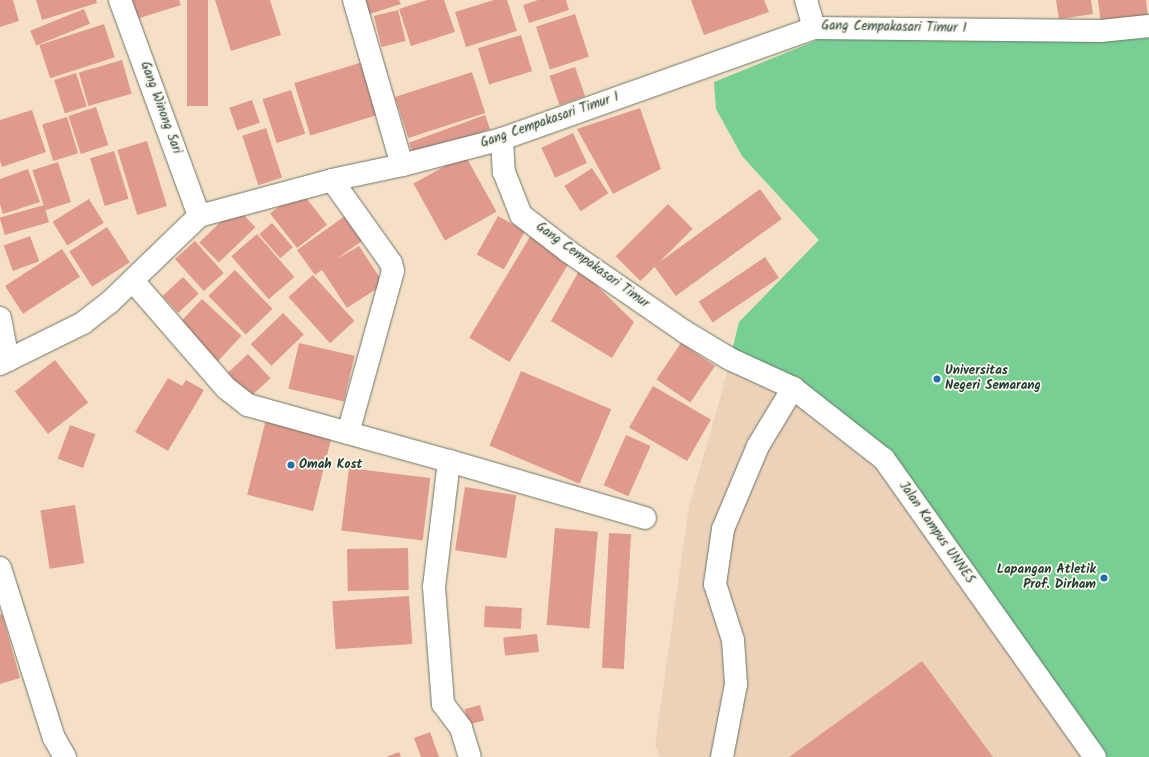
<!DOCTYPE html>
<style>
body{margin:0}
#map{position:relative;width:1149px;height:757px;overflow:hidden;background:#f5e0c7;font-family:Kalam,sans-serif}
div>[style]{position:absolute}
[style*='--x']{left:calc(var(--x)*1px);top:calc(var(--y)*1px);width:calc(var(--w)*1px);rotate:calc(var(--a)*1deg)}
.built>*{inset:0;background:#edd2ba}
.green>*{inset:0;background:#78cf94}
.building>*{inset:0;background:#e09a8d;transform-origin:0 0}
.roads{filter:drop-shadow(0 0 1px #6a7667) drop-shadow(0 0 1px #6a7667)}
.minor>*{height:22px;margin:-11px;padding:0 11px;transform-origin:11px;border-radius:11px;background:#fff}
.dots>*{width:11px;height:11px;translate:-50% -50%;box-sizing:border-box;border:2px solid #fbf7ec;border-radius:50%}
span{translate:-50% -50%;white-space:nowrap;text-align:center;line-height:1.15;-webkit-text-stroke:3.5px #fbf7ec;paint-order:stroke}
.street-label{font-size:13px;color:#1f3d34}
.poi-label{font-size:13px;color:#1f3d34;font-weight:700}
.left{translate:0 -50%;text-align:left}
.right{translate:-100% -50%;text-align:right}
</style>
<div id="map">
<div class="built">
<i style="clip-path:polygon(927px 35px,1109px 41px,1149px 38px,1149px 757px,660px 757px,655px 745px,689px 506px,720px 399px,739px 322px,819px 240px,742px 156px,716px 109px,714px 82px)"></i>
</div>
<div class="green">
<i style="clip-path:polygon(825px 37px,1109px 41px,1149px 38px,1149px 757px,1102px 757px,890px 454px,732px 351px,739px 322px,819px 240px,742px 156px,716px 109px,714px 82px)"></i>
</div>
<div class="building">
<i style="clip-path:polygon(0 0,13px 0,19px 21px,0 27px)"></i>
<i style="clip-path:polygon(36px 0,96px 0,97px 3px,42px 20px)"></i>
<i style="clip-path:polygon(124px 0,179px 0,181px 5px,130px 21px)"></i>
<i style="left:187px;top:0;width:21px;height:106px"></i>
<i style="clip-path:polygon(215px 0,270px 0,281px 35px,231px 51px)"></i>
<i style="clip-path:polygon(361px 0,399px 0,401px 4px,366px 15px)"></i>
<i style="clip-path:polygon(427px 0,444px 0,455px 32px,411px 46px,399px 9px)"></i>
<i style="clip-path:polygon(494px 0,507px 0,517px 31px,466px 47px,455px 12px)"></i>
<i style="clip-path:polygon(538px 0,566px 0,569px 10px,529px 23px,523px 5px)"></i>
<i style="clip-path:polygon(691px 0,764px 0,769px 12px,704px 35px)"></i>
<i style="clip-path:polygon(1056px 0,1091px 0,1093px 14px,1059px 19px)"></i>
<i style="clip-path:polygon(1098px 0,1146px 0,1148px 18px,1101px 24px)"></i>
<i style="left:84px;top:9px;width:16px;height:58px;rotate:68deg"></i>
<i style="left:398px;top:10px;width:32px;height:25px;rotate:76deg"></i>
<i style="left:575px;top:14px;width:45px;height:41px;rotate:72deg"></i>
<i style="left:104px;top:24px;width:35px;height:68px;rotate:72deg"></i>
<i style="left:521px;top:35px;width:38px;height:45px;rotate:73deg"></i>
<i style="left:122px;top:60px;width:35px;height:45px;rotate:74deg"></i>
<i style="left:366px;top:61px;width:55px;height:75px;rotate:73deg"></i>
<i style="left:575px;top:67px;width:31px;height:27px;rotate:71deg"></i>
<i style="left:472px;top:72px;width:43px;height:81px;rotate:72deg"></i>
<i style="left:76px;top:73px;width:35px;height:23px;rotate:72deg"></i>
<i style="left:291px;top:90px;width:46px;height:30px;rotate:72deg"></i>
<i style="left:252px;top:100px;width:24px;height:24px;rotate:71deg"></i>
<i style="left:96px;top:107px;width:40px;height:29px;rotate:72deg"></i>
<i style="clip-path:polygon(640px 108px,661px 169px,613px 194px,577px 129px)"></i>
<i style="clip-path:polygon(32px 110px,46px 152px,2px 167px,0 161px,0 120px)"></i>
<i style="left:485px;top:115px;width:15px;height:81px;rotate:70deg"></i>
<i style="left:67px;top:117px;width:38px;height:26px;rotate:73deg"></i>
<i style="left:266px;top:128px;width:52px;height:25px;rotate:72deg"></i>
<i style="left:573px;top:133px;width:33px;height:35px;rotate:65deg"></i>
<i style="left:147px;top:141px;width:68px;height:31px;rotate:73deg"></i>
<i style="left:114px;top:151px;width:50px;height:25px;rotate:73deg"></i>
<i style="left:465px;top:155px;width:65px;height:59px;rotate:61deg"></i>
<i style="left:58px;top:162px;width:42px;height:27px;rotate:72deg"></i>
<i style="left:592px;top:168px;width:30px;height:33px;rotate:57deg"></i>
<i style="clip-path:polygon(28px 169px,40px 202px,3px 214px,0 204px,0 179px)"></i>
<i style="left:760px;top:189px;width:37px;height:131px;rotate:54deg"></i>
<i style="left:300px;top:190px;width:44px;height:38px;rotate:52deg"></i>
<i style="left:89px;top:199px;width:28px;height:43px;rotate:58deg"></i>
<i style="left:668px;top:204px;width:35px;height:74px;rotate:45deg"></i>
<i style="left:44px;top:205px;width:18px;height:46px;rotate:74deg"></i>
<i style="left:236px;top:207px;width:28px;height:51px;rotate:46deg"></i>
<i style="clip-path:polygon(345px 216px,362px 241px,335px 260px,359px 246px,384px 284px,347px 308px,322px 270px,315px 275px,297px 250px)"></i>
<i style="left:498px;top:216px;width:31px;height:44px;rotate:29deg"></i>
<i style="left:272px;top:223px;width:32px;height:17px;rotate:49deg"></i>
<i style="left:107px;top:227px;width:42px;height:45px;rotate:57deg"></i>
<i style="left:257px;top:234px;width:57px;height:34px;rotate:49deg"></i>
<i style="left:531px;top:235px;width:47px;height:120px;rotate:31deg"></i>
<i style="left:30px;top:236px;width:27px;height:28px;rotate:70deg"></i>
<i style="left:195px;top:241px;width:43px;height:27px;rotate:48deg"></i>
<i style="left:62px;top:249px;width:33px;height:68px;rotate:57deg"></i>
<i style="left:765px;top:257px;width:25px;height:80px;rotate:56deg"></i>
<i style="clip-path:polygon(580px 269px,634px 322px,612px 358px,551px 321px)"></i>
<i style="left:235px;top:270px;width:54px;height:37px;rotate:46deg"></i>
<i style="left:313px;top:275px;width:62px;height:33px;rotate:48deg"></i>
<i style="left:183px;top:277px;width:23px;height:28px;rotate:47deg"></i>
<i style="left:202px;top:299px;width:54px;height:36px;rotate:43deg"></i>
<i style="left:283px;top:313px;width:30px;height:45px;rotate:46deg"></i>
<i style="left:299px;top:343px;width:57px;height:47px;rotate:13deg"></i>
<i style="left:681px;top:343px;width:41px;height:44px;rotate:34deg"></i>
<i style="left:248px;top:354px;width:33px;height:28px;rotate:47deg"></i>
<i style="left:55px;top:360px;width:54px;height:51px;rotate:52deg"></i>
<i style="left:521px;top:371px;width:98px;height:81px;rotate:23deg"></i>
<i style="clip-path:polygon(168px 378px,182px 386px,186px 380px,204px 390px,168px 451px,135px 432px)"></i>
<i style="left:653px;top:386px;width:67px;height:48px;rotate:30deg"></i>
<i style="left:266px;top:419px;width:68px;height:78px;rotate:14deg"></i>
<i style="left:70px;top:425px;width:27px;height:36px;rotate:20deg"></i>
<i style="left:626px;top:435px;width:27px;height:55px;rotate:24deg"></i>
<i style="left:349px;top:468px;width:82px;height:63px;rotate:7deg"></i>
<i style="left:465px;top:487px;width:52px;height:64px;rotate:9deg"></i>
<i style="left:75px;top:505px;width:59px;height:35px;rotate:81deg"></i>
<i style="left:555px;top:528px;width:43px;height:97px;rotate:5deg"></i>
<i style="left:609px;top:533px;width:22px;height:135px;rotate:3deg"></i>
<i style="left:408px;top:548px;width:42px;height:61px;rotate:89deg"></i>
<i style="left:409px;top:596px;width:48px;height:77px;rotate:86deg"></i>
<i style="left:485px;top:606px;width:37px;height:21px;rotate:3deg"></i>
<i style="clip-path:polygon(2px 614px,20px 678px,0 684px,0 615px)"></i>
<i style="left:537px;top:634px;width:18px;height:34px;rotate:84deg"></i>
<i style="clip-path:polygon(922px 661px,993px 757px,789px 757px)"></i>
<i style="left:480px;top:705px;width:16px;height:16px;rotate:75deg"></i>
<i style="clip-path:polygon(430px 732px,439px 757px,421px 757px,414px 738px)"></i>
<i style="clip-path:polygon(399px 752px,401px 757px,386px 757px)"></i>
</div>
<div class="roads">
<div class="minor">
<i style="--x:120;--y:0;--w:230;--a:69.9"></i>
<i style="--x:354;--y:0;--w:172;--a:73.8"></i>
<i style="--x:806;--y:0;--w:29;--a:74"></i>
<i style="--x:502;--y:139;--w:33;--a:87"></i>
<i style="--x:504;--y:172;--w:46;--a:68.4"></i>
<i style="--x:521;--y:215;--w:61;--a:37.6"></i>
<i style="--x:569;--y:252;--w:141;--a:34.6"></i>
<i style="--x:685;--y:332;--w:52;--a:31"></i>
<i style="--x:730;--y:359;--w:69;--a:24.7"></i>
<i style="--x:793;--y:388;--w:115;--a:38"></i>
<i style="--x:884;--y:459;--w:365;--a:54.7"></i>
<i style="--x:332;--y:180;--w:102;--a:54.6"></i>
<i style="--x:391;--y:263;--w:8;--a:76"></i>
<i style="--x:393;--y:271;--w:168;--a:105.5"></i>
<i style="--x:133;--y:281;--w:142;--a:49"></i>
<i style="--x:226;--y:388;--w:28;--a:38"></i>
<i style="--x:248;--y:405;--w:209;--a:15.6"></i>
<i style="--x:449;--y:461;--w:204;--a:16.2"></i>
<i style="--x:0;--y:318;--w:43;--a:79.2"></i>
<i style="--x:0;--y:364;--w:93;--a:-26.3"></i>
<i style="--x:83;--y:323;--w:33;--a:-38"></i>
<i style="--x:109;--y:303;--w:125;--a:-44"></i>
<i style="--x:199;--y:216;--w:138;--a:-15.1"></i>
<i style="--x:332;--y:180;--w:72;--a:-12.1"></i>
<i style="--x:402;--y:165;--w:103;--a:-14.6"></i>
<i style="--x:502;--y:139;--w:331;--a:-19.6"></i>
<i style="--x:814;--y:28;--w:287;--a:0.6"></i>
<i style="--x:1101;--y:31;--w:48;--a:-5.9"></i>
<i style="--x:449;--y:461;--w:127;--a:96.8"></i>
<i style="--x:434;--y:587;--w:117;--a:85.6"></i>
<i style="--x:443;--y:704;--w:30;--a:53"></i>
<i style="--x:461;--y:728;--w:30;--a:73"></i>
<i style="--x:0;--y:568;--w:178;--a:72.4"></i>
<i style="--x:54;--y:738;--w:22;--a:60"></i>
<i style="--x:722;--y:757;--w:74;--a:-79.1"></i>
<i style="--x:736;--y:684;--w:44;--a:-93.9"></i>
<i style="--x:733;--y:640;--w:59;--a:-107.8"></i>
<i style="--x:715;--y:584;--w:56;--a:-81.7"></i>
<i style="--x:723;--y:529;--w:90;--a:-67.1"></i>
<i style="--x:758;--y:446;--w:68;--a:-58.9"></i>
</div>
</div>
<div class="dots">
<i style="left:937px;top:379px;background:#1f6fb2"></i>
<i style="left:291px;top:465px;background:#1f6fb2"></i>
<i style="left:1104px;top:578px;background:#1f6fb2"></i>
</div>
<div class="street-label">
<span style="left:894px;top:28px;rotate:1deg">Gang Cempakasari Timur I</span>
<span style="left:160px;top:108px;rotate:70deg">Gang Winong Sari</span>
<span style="left:550px;top:121px;rotate:-19deg">Gang Cempakasari Timur I</span>
<span style="left:592px;top:266px;rotate:36deg">Gang Cempakasari Timur</span>
<span style="left:936px;top:533px;rotate:55deg">Jalan Kampus UNNES</span>
</div>
<div class="poi-label">
<span class="left" style="left:945px;top:379px">Universitas<br>Negeri Semarang</span>
<span class="left" style="left:299px;top:465px">Omah Kost</span>
<span class="right" style="left:1096px;top:578px">Lapangan Atletik<br>Prof. Dirham</span>
</div>
</div>
